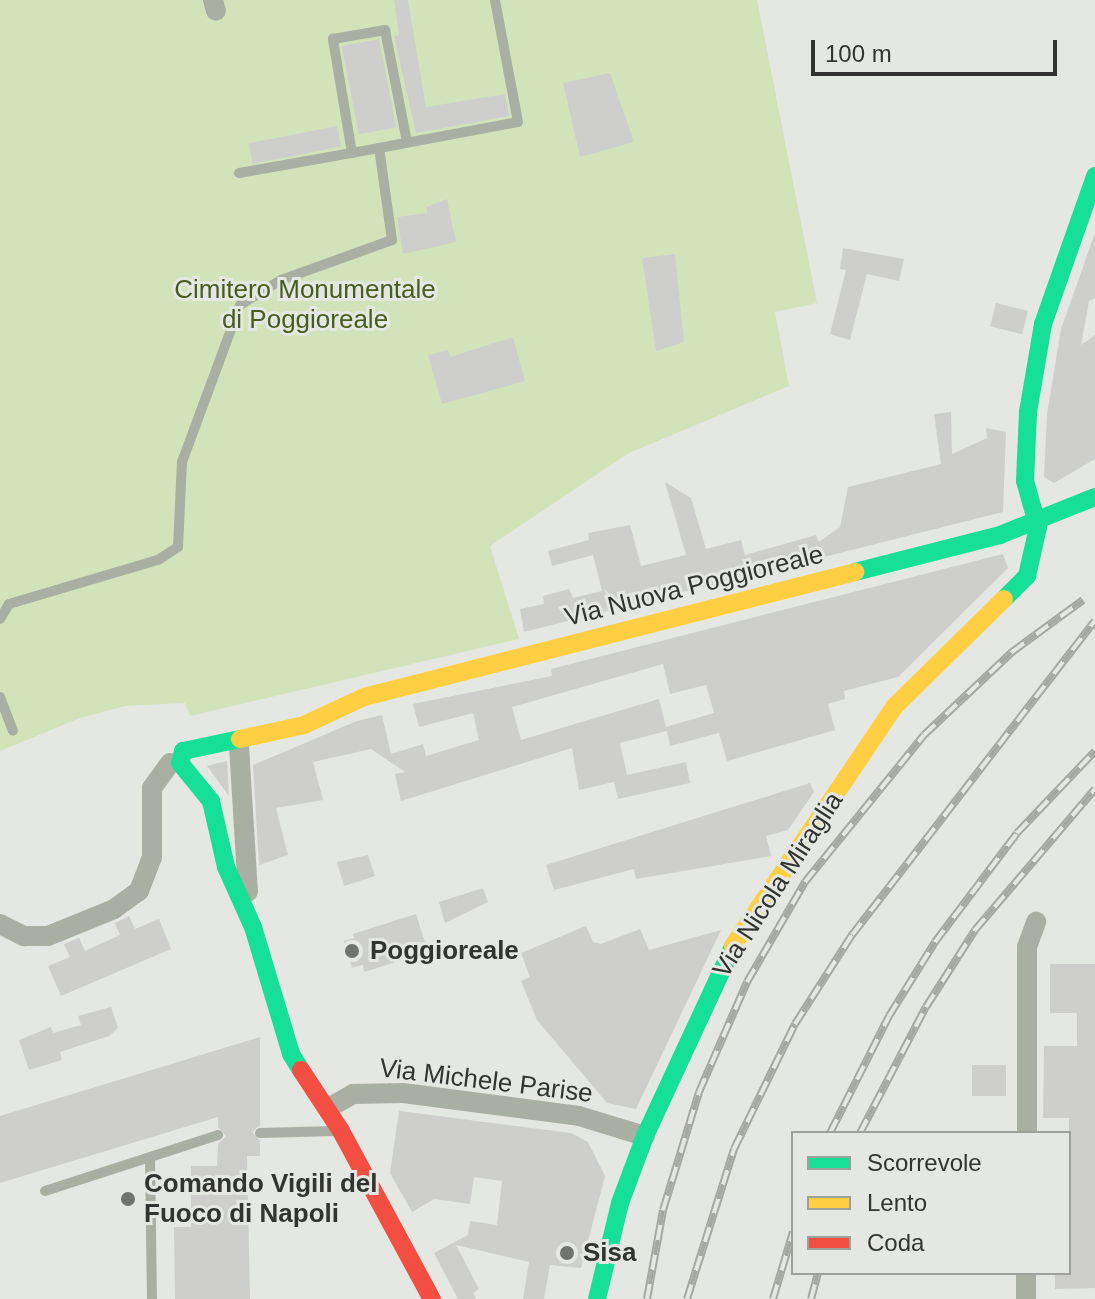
<!DOCTYPE html>
<style>
body{margin:0}
#map{position:relative;width:1095px;height:1299px;overflow:hidden;background:#e5e7e3;font-family:Helvetica,sans-serif}
div>[style]{position:absolute}
[style*='--x']{left:calc(var(--x)*1px);top:calc(var(--y)*1px);width:calc(var(--w)*1px);rotate:calc(var(--a)*1deg)}
.green>*{inset:0;background:#d2e3ba}
.building>*{inset:0;background:#cecfcc;transform-origin:0 0}
.lane>*{height:10px;margin:-5px;padding:0 5px;transform-origin:5px;border-radius:5px;background:#aaafa3}
.street>*{height:20px;margin:-10px;padding:0 10px;transform-origin:10px;border-radius:10px;background:#aaafa3}
.fast>*{height:18px;margin:-9px;padding:0 9px;transform-origin:9px;border-radius:9px;background:#16e098}
.slow>*{height:18px;margin:-9px;padding:0 9px;transform-origin:9px;border-radius:9px;background:#ffcf43}
.jam>*{height:18px;margin:-9px;padding:0 9px;transform-origin:9px;border-radius:9px;background:#f24e42}
.rail>*{height:8px;margin-top:-4px;transform-origin:0;background:repeating-linear-gradient(90deg,#e5e8e2 0 15px,#a5a9a2 0 30px);box-sizing:border-box;border-block:2px solid #a5a9a2}
.dots>*{width:22px;height:22px;translate:-50% -50%;box-sizing:border-box;border:4px solid #e5e8e2;border-radius:50%}
span{translate:-50% -50%;white-space:nowrap;text-align:center;line-height:1.15;-webkit-text-stroke:6px #e5e8e2;paint-order:stroke}
.park-label{font-size:26px;color:#475e1f}
.street-label{font-size:26px;color:#333432}
.poi-label{font-size:26px;color:#333432;font-weight:700}
.left{translate:0 -50%;text-align:left}
.legend{position:absolute;left:791px;top:1131px;width:280px;height:144px;box-sizing:border-box;background:#e5e8e2;border:2px solid #9ea09c;margin:0;padding:10px 14px;list-style:none;font-size:24px;color:#333432}
.legend li{display:flex;align-items:center;gap:16px;height:40px}
.legend b{width:40px;border:2px solid #9ea09c}
.scale{position:absolute;left:811px;top:40px;width:246px;height:36px;box-sizing:border-box;border:4px solid #333432;border-top:0;padding-left:10px;font-size:24px;line-height:28px;white-space:nowrap;color:#333432;-webkit-text-stroke:6px #e5e8e2;paint-order:stroke}
</style>
<div id="map">
<div class="green">
<i style="clip-path:polygon(0 0,757px 0,817px 303px,775px 312px,789px 386px,629px 453px,490px 546px,519px 639px,190px 716px,185px 703px,125px 706px,80px 718px,0 751px)"></i>
</div>
<div class="building">
<i style="clip-path:polygon(394px 0,408px 0,426px 107px,505px 94px,509px 116px,416px 133px,394px 36px,399px 35px)"></i>
<i style="left:379px;top:39px;width:90px;height:38px;rotate:79deg"></i>
<i style="clip-path:polygon(610px 73px,634px 142px,580px 157px,563px 83px)"></i>
<i style="left:337px;top:126px;width:21px;height:90px;rotate:79deg"></i>
<i style="clip-path:polygon(447px 199px,456px 242px,403px 254px,397px 217px,427px 213px,427px 207px)"></i>
<i style="clip-path:polygon(1095px 233px,1095px 298px,1089px 301px,1081px 345px,1095px 335px,1095px 459px,1054px 483px,1044px 477px,1047px 414px,1061px 329px)"></i>
<i style="clip-path:polygon(843px 248px,904px 259px,899px 281px,867px 274px,850px 340px,830px 334px,846px 270px,840px 269px)"></i>
<i style="clip-path:polygon(675px 254px,684px 342px,656px 351px,642px 258px)"></i>
<i style="left:996px;top:303px;width:33px;height:24px;rotate:14deg"></i>
<i style="clip-path:polygon(513px 337px,525px 381px,442px 404px,428px 355px,448px 350px,450px 357px)"></i>
<i style="clip-path:polygon(951px 412px,952px 454px,987px 438px,986px 428px,1006px 432px,1003px 512px,524px 632px,520px 609px,544px 604px,543px 596px,569px 589px,573px 598px,602px 591px,593px 555px,552px 566px,548px 551px,589px 540px,588px 533px,630px 525px,641px 566px,686px 555px,665px 482px,691px 498px,706px 549px,741px 540px,745px 555px,816px 535px,819px 542px,840px 527px,848px 487px,941px 464px,934px 414px)"></i>
<i style="clip-path:polygon(evenodd,1003px 554px,1008px 568px,898px 677px,844px 691px,845px 699px,828px 704px,835px 730px,727px 761px,719px 733px,670px 746px,667px 731px,620px 743px,627px 775px,686px 762px,690px 783px,618px 799px,614px 782px,579px 790px,572px 748px,401px 801px,395px 774px,405px 772px,371px 749px,313px 762px,323px 800px,276px 808px,288px 855px,259px 865px,253px 765px,357px 721px,382px 715px,391px 754px,423px 744px,426px 756px,479px 740px,473px 713px,419px 727px,413px 704px,552px 676px,551px 669px,1003px 554px,663px 664px,670px 694px,706px 685px,714px 713px,666px 727px,659px 699px,521px 740px,512px 707px,663px 664px)"></i>
<i style="clip-path:polygon(227px 761px,229px 796px,207px 766px)"></i>
<i style="clip-path:polygon(810px 783px,814px 792px,788px 830px,766px 836px,771px 856px,636px 879px,634px 869px,554px 890px,546px 865px)"></i>
<i style="clip-path:polygon(368px 855px,375px 876px,344px 886px,337px 862px)"></i>
<i style="clip-path:polygon(483px 888px,488px 902px,445px 923px,439px 902px)"></i>
<i style="clip-path:polygon(416px 914px,428px 952px,364px 972px,363px 965px,352px 968px,344px 941px,354px 938px,353px 934px)"></i>
<i style="clip-path:polygon(129px 916px,135px 929px,159px 919px,171px 949px,61px 996px,48px 966px,70px 957px,64px 944px,79px 938px,85px 951px,120px 935px,115px 923px)"></i>
<i style="clip-path:polygon(586px 926px,593px 942px,601px 944px,640px 929px,649px 950px,721px 930px,636px 1109px,607px 1103px,537px 1020px,521px 981px,530px 977px,521px 953px)"></i>
<i style="clip-path:polygon(1050px 964px,1095px 964px,1095px 1288px,1055px 1289px,1055px 1273px,1069px 1273px,1069px 1118px,1043px 1118px,1044px 1046px,1077px 1046px,1077px 1013px,1050px 1013px)"></i>
<i style="clip-path:polygon(111px 1007px,118px 1028px,109px 1036px,60px 1052px,62px 1060px,29px 1070px,19px 1040px,51px 1027px,53px 1033px,81px 1025px,78px 1016px)"></i>
<i style="clip-path:polygon(260px 1037px,260px 1125px,252px 1132px,260px 1141px,260px 1156px,247px 1156px,250px 1299px,175px 1299px,174px 1227px,191px 1227px,191px 1166px,217px 1166px,218px 1144px,226px 1136px,218px 1127px,218px 1117px,0 1183px,0 1116px)"></i>
<i style="left:972px;top:1065px;width:34px;height:31px"></i>
<i style="clip-path:polygon(399px 1111px,571px 1133px,588px 1142px,605px 1176px,581px 1268px,550px 1265px,544px 1299px,523px 1299px,529px 1262px,456px 1245px,479px 1289px,473px 1293px,476px 1299px,458px 1299px,434px 1253px,468px 1235px,470px 1221px,497px 1225px,502px 1181px,474px 1177px,470px 1204px,434px 1199px,412px 1212px,390px 1173px)"></i>
</div>
<div class="lane">
<i style="--x:352;--y:153;--w:116;--a:-99.5"></i>
<i style="--x:333;--y:39;--w:53;--a:-9.8"></i>
<i style="--x:385;--y:30;--w:114;--a:78.9"></i>
<i style="--x:239;--y:173;--w:142;--a:-10.1"></i>
<i style="--x:0;--y:619;--w:17;--a:-59"></i>
<i style="--x:9;--y:604;--w:155;--a:-16.5"></i>
<i style="--x:158;--y:560;--w:24;--a:-33"></i>
<i style="--x:178;--y:547;--w:85;--a:-87.3"></i>
<i style="--x:182;--y:462;--w:167;--a:-69.7"></i>
<i style="--x:240;--y:305;--w:48;--a:-31.4"></i>
<i style="--x:281;--y:280;--w:118;--a:-19.8"></i>
<i style="--x:392;--y:240;--w:93;--a:-98"></i>
<i style="--x:379;--y:148;--w:141;--a:-10.6"></i>
<i style="--x:518;--y:122;--w:124;--a:-100.7"></i>
<i style="--x:0;--y:697;--w:36;--a:69"></i>
<i style="--x:260;--y:1133;--w:75;--a:-1.5"></i>
<i style="--x:150;--y:1158;--w:141;--a:89.2"></i>
<i style="--x:45;--y:1191;--w:182;--a:-17.9"></i>
</div>
<div class="street">
<i style="--x:213;--y:0;--w:11;--a:75"></i>
<i style="--x:239;--y:746;--w:146;--a:86.5"></i>
<i style="--x:0;--y:924;--w:27;--a:27"></i>
<i style="--x:24;--y:936;--w:24;--a:0"></i>
<i style="--x:48;--y:936;--w:71;--a:-22.2"></i>
<i style="--x:114;--y:909;--w:31;--a:-36"></i>
<i style="--x:139;--y:891;--w:36;--a:-69"></i>
<i style="--x:152;--y:857;--w:69;--a:-90"></i>
<i style="--x:152;--y:788;--w:31;--a:-54"></i>
<i style="--x:328;--y:1108;--w:29;--a:-29"></i>
<i style="--x:353;--y:1094;--w:50;--a:-1.1"></i>
<i style="--x:403;--y:1093;--w:177;--a:7.4"></i>
<i style="--x:579;--y:1116;--w:69;--a:16.9"></i>
<i style="--x:1027;--y:1133;--w:186;--a:-90"></i>
<i style="--x:1027;--y:947;--w:27;--a:-70"></i>
<i style="--x:1026;--y:1299;--w:26;--a:-90"></i>
</div>
<div class="fast">
<i style="--x:855;--y:572;--w:150;--a:-14.3"></i>
<i style="--x:1000;--y:535;--w:102;--a:-21.8"></i>
<i style="--x:1004;--y:599;--w:33;--a:-45"></i>
<i style="--x:1027;--y:576;--w:50;--a:-77.3"></i>
<i style="--x:1038;--y:527;--w:48;--a:-105.8"></i>
<i style="--x:1025;--y:481;--w:69;--a:-87.5"></i>
<i style="--x:1028;--y:412;--w:89;--a:-80.3"></i>
<i style="--x:1043;--y:324;--w:157;--a:-70.6"></i>
<i style="--x:240;--y:739;--w:58;--a:168.1"></i>
<i style="--x:183;--y:751;--w:12;--a:104"></i>
<i style="--x:180;--y:763;--w:49;--a:50.8"></i>
<i style="--x:211;--y:801;--w:68;--a:77.2"></i>
<i style="--x:226;--y:867;--w:66;--a:65.8"></i>
<i style="--x:253;--y:927;--w:133;--a:73.3"></i>
<i style="--x:291;--y:1054;--w:19;--a:58"></i>
<i style="--x:597;--y:1299;--w:99;--a:-76.5"></i>
<i style="--x:620;--y:1203;--w:72;--a:-69.5"></i>
<i style="--x:645;--y:1136;--w:209;--a:-65.1"></i>
</div>
<div class="slow">
<i style="--x:240;--y:739;--w:66;--a:-12.3"></i>
<i style="--x:304;--y:725;--w:66;--a:-25"></i>
<i style="--x:364;--y:697;--w:507;--a:-14.28"></i>
<i style="--x:733;--y:946;--w:288;--a:-56"></i>
<i style="--x:894;--y:707;--w:154;--a:-44.5"></i>
</div>
<div class="jam">
<i style="--x:301;--y:1070;--w:73;--a:56.7"></i>
<i style="--x:341;--y:1131;--w:191;--a:61.6"></i>
</div>
<div class="rail">
<i style="--x:830;--y:1133;--w:131;--a:-63.2"></i>
<i style="--x:889;--y:1016;--w:87;--a:-58.1"></i>
<i style="--x:935;--y:942;--w:136;--a:-53"></i>
<i style="--x:1017;--y:833;--w:113;--a:-46.4"></i>
<i style="--x:860;--y:1133;--w:142;--a:-62.4"></i>
<i style="--x:926;--y:1007;--w:91;--a:-57.5"></i>
<i style="--x:975;--y:930;--w:185;--a:-49.6"></i>
<i style="--x:647;--y:1299;--w:90;--a:-79.8"></i>
<i style="--x:663;--y:1210;--w:123;--a:-73"></i>
<i style="--x:699;--y:1092;--w:120;--a:-66.4"></i>
<i style="--x:747;--y:982;--w:116;--a:-59.9"></i>
<i style="--x:805;--y:882;--w:189;--a:-51"></i>
<i style="--x:924;--y:735;--w:121;--a:-43.3"></i>
<i style="--x:1012;--y:652;--w:88;--a:-36.2"></i>
<i style="--x:687;--y:1299;--w:157;--a:-72.6"></i>
<i style="--x:734;--y:1149;--w:139;--a:-64"></i>
<i style="--x:795;--y:1024;--w:106;--a:-57.4"></i>
<i style="--x:852;--y:935;--w:397;--a:-52.3"></i>
<i style="--x:773;--y:1299;--w:70;--a:-73.4"></i>
<i style="--x:811;--y:1299;--w:27;--a:-75"></i>
</div>
<div class="dots">
<i style="left:352px;top:951px;background:#717370"></i>
<i style="left:128px;top:1199px;background:#717370"></i>
<i style="left:567px;top:1253px;background:#717370"></i>
</div>
<div class="park-label">
<span style="left:305px;top:305px">Cimitero Monumentale<br>di Poggioreale</span>
</div>
<div class="street-label">
<span style="left:694px;top:586px;rotate:-14deg">Via Nuova Poggioreale</span>
<span style="left:778px;top:885px;rotate:-57deg">Via Nicola Miraglia</span>
<span style="left:486px;top:1081px;rotate:7deg">Via Michele Parise</span>
</div>
<div class="poi-label">
<span class="left" style="left:370px;top:951px">Poggioreale</span>
<span class="left" style="left:144px;top:1199px">Comando Vigili del<br>Fuoco di Napoli</span>
<span class="left" style="left:583px;top:1253px">Sisa</span>
</div>
<ul class="legend">
<li><b style="height:10px;background:#16e098"></b>Scorrevole</li>
<li><b style="height:10px;background:#ffcf43"></b>Lento</li>
<li><b style="height:10px;background:#f24e42"></b>Coda</li>
</ul>
<div class="scale">100 m</div>
</div>
